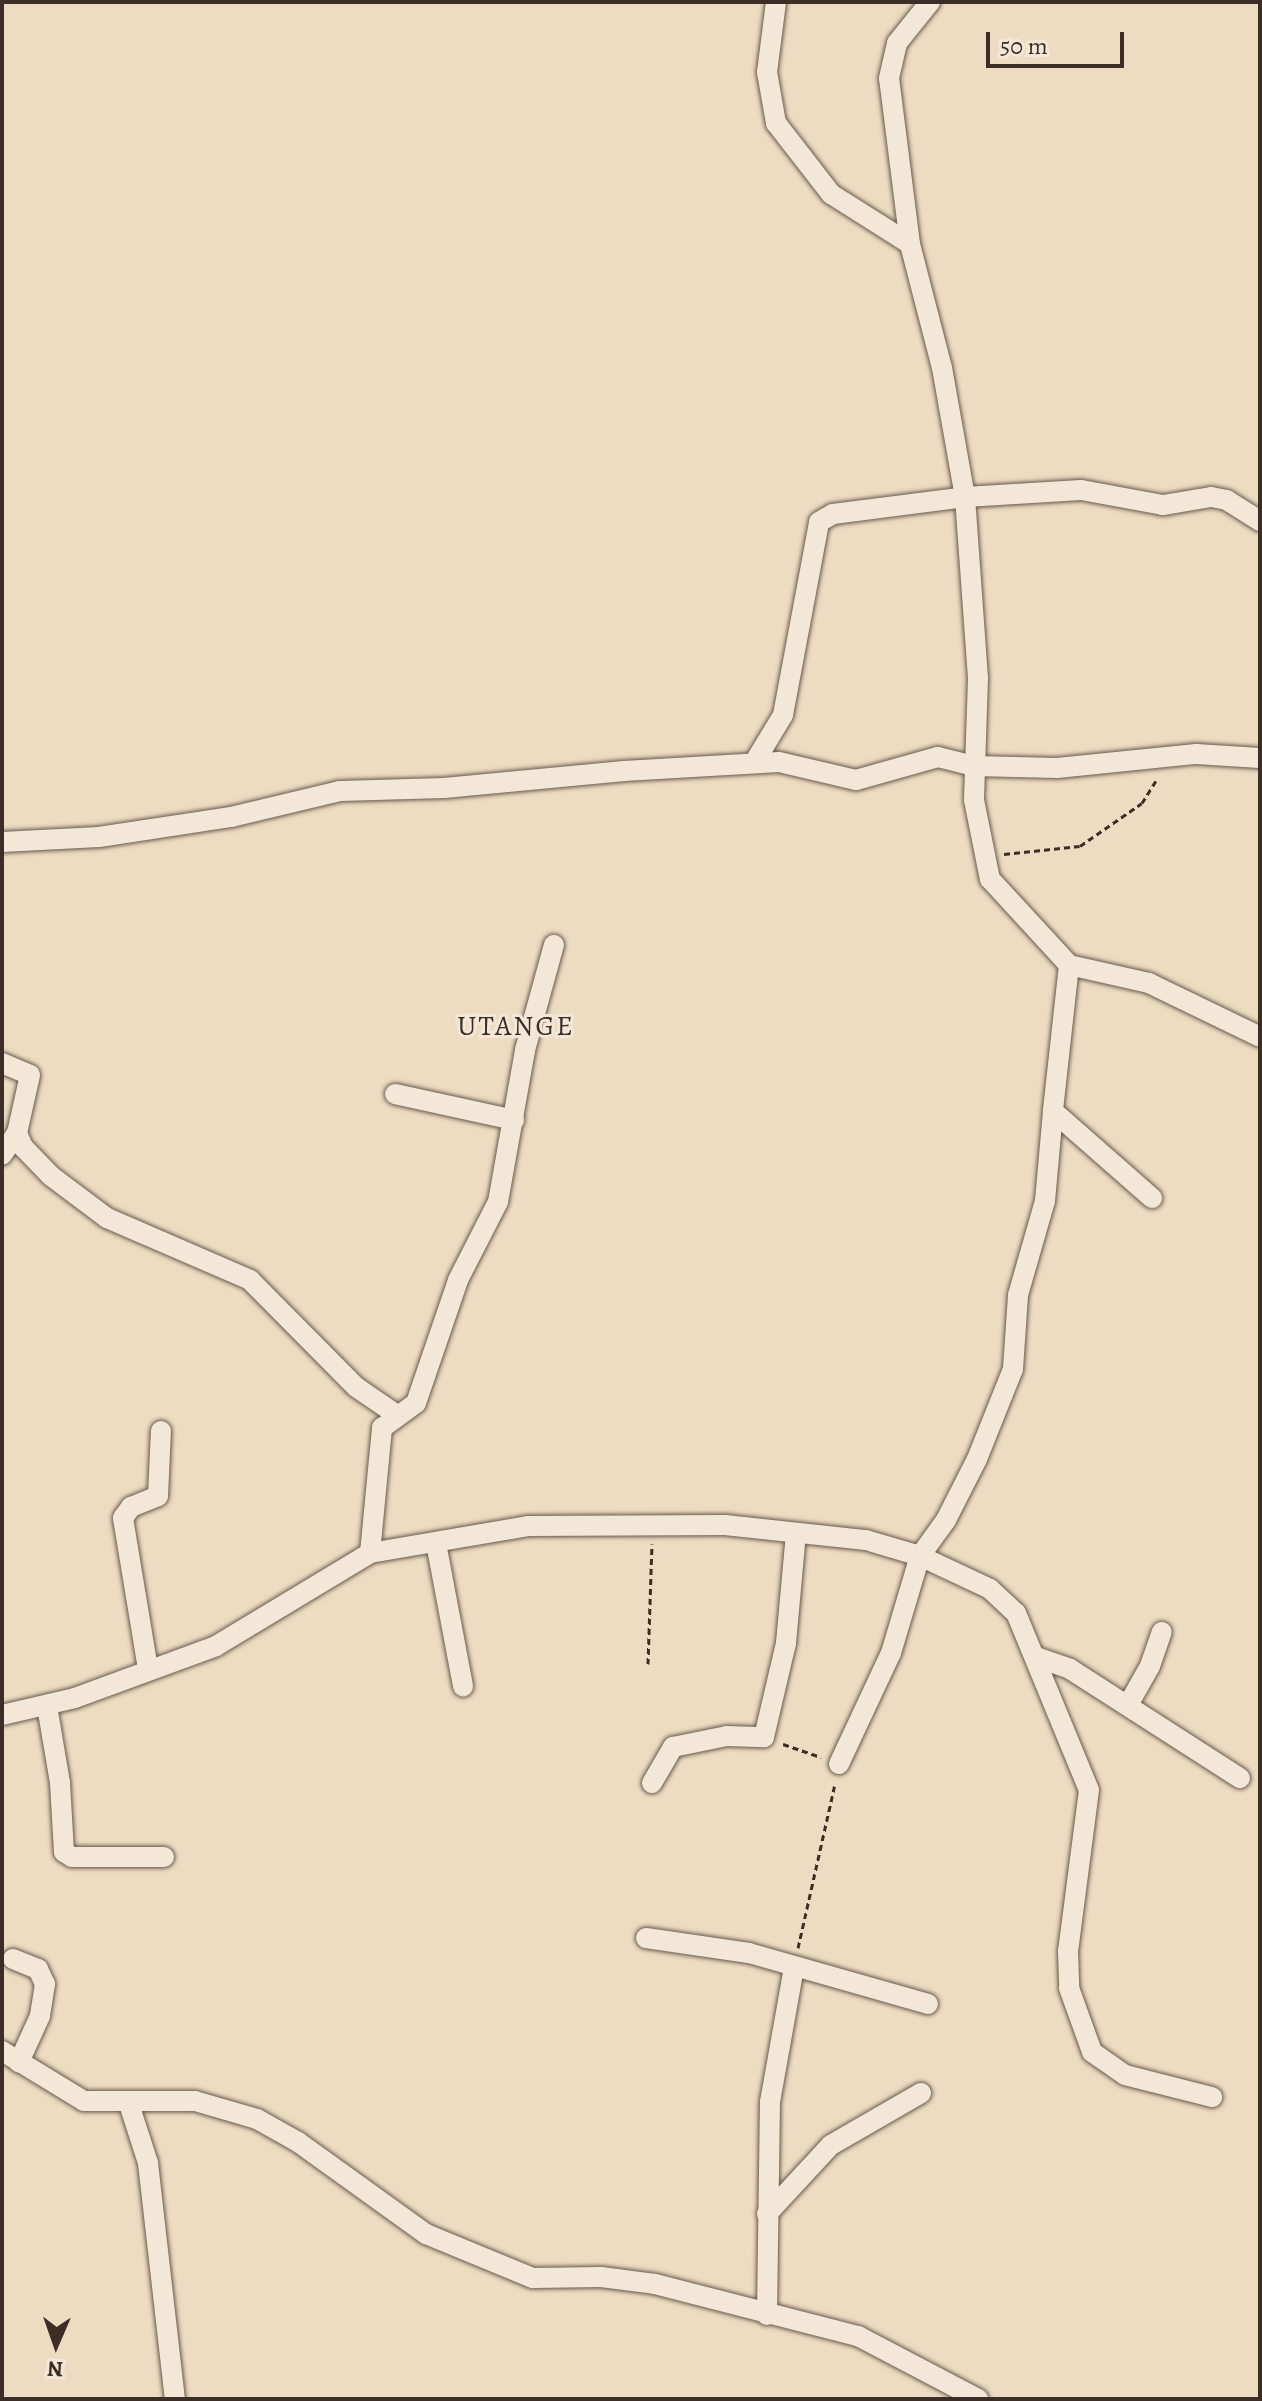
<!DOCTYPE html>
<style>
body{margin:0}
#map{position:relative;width:1262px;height:2401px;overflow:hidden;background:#eddcc1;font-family:Alegreya,serif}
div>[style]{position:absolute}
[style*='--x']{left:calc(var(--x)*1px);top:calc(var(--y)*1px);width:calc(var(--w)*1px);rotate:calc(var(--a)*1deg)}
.path>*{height:3px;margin-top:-1.5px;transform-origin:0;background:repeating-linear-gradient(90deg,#3c2d26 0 6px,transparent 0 10px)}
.roads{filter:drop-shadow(0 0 2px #68594d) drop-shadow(0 0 2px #68594d)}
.street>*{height:20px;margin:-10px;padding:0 10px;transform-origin:10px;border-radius:10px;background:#f3e8d7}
span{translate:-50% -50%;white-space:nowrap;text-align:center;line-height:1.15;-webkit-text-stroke:6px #f3e8d7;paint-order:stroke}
.quarter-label{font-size:28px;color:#3c2d26;letter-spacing:2px}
.frame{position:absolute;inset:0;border:4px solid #3c2d26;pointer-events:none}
.north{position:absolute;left:16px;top:2305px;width:80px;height:80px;-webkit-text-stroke:6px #f3e8d7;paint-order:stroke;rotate:182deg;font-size:22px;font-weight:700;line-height:32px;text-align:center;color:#3c2d26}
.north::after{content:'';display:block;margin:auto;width:28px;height:36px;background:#3c2d26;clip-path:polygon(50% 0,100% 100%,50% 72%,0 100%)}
.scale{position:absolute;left:986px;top:32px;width:138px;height:36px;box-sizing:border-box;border:4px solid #3c2d26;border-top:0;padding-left:10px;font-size:24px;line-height:28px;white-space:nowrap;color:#3c2d26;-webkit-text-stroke:6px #f3e8d7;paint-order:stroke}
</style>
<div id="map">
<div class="path">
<i style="--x:1004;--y:854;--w:76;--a:-6"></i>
<i style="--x:1080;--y:846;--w:75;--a:-34.7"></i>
<i style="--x:1142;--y:803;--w:28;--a:-58"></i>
<i style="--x:648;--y:1664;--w:120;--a:-88.1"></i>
<i style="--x:783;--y:1744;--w:40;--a:18.9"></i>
<i style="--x:798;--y:1948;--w:168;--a:-77.3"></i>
</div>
<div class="roads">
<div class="street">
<i style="--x:776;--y:2;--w:71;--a:97.3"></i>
<i style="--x:767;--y:72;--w:52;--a:80"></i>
<i style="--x:776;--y:123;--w:90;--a:52.2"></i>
<i style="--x:831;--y:194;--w:93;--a:32.3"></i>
<i style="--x:1260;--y:521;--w:39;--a:-148"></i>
<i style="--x:1227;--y:500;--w:16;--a:-169"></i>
<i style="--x:1211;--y:497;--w:49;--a:170.5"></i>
<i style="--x:1163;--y:505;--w:83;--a:-169.6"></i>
<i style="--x:1081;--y:490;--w:116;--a:176.5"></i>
<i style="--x:965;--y:497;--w:181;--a:85.9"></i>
<i style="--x:978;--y:678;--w:122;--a:91.9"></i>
<i style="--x:974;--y:800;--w:81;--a:78.6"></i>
<i style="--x:990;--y:879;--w:117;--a:47.4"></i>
<i style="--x:1069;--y:965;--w:82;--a:12.7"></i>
<i style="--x:1149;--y:983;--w:123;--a:25.9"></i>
<i style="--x:754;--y:763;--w:56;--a:-58.9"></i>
<i style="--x:783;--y:715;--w:196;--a:-79.4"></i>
<i style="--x:819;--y:522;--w:16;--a:-30"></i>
<i style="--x:833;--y:514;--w:133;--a:-7.3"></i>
<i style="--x:965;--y:497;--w:131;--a:-100.1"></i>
<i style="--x:942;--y:368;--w:128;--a:-104.5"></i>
<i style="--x:910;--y:244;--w:167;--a:-97.2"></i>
<i style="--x:889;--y:78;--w:36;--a:-77"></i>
<i style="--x:897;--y:43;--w:53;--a:-51.2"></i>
<i style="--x:2;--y:842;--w:97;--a:-3"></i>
<i style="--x:99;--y:837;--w:134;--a:-8.6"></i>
<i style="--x:231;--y:817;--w:112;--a:-13.4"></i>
<i style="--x:340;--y:791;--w:104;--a:-1.7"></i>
<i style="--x:444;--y:788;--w:181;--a:-5.4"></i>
<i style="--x:624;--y:771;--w:155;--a:-3.3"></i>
<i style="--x:779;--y:762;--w:79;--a:13.2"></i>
<i style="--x:856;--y:780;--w:85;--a:-15.7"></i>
<i style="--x:938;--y:757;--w:36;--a:14"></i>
<i style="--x:973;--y:766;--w:84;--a:1.4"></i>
<i style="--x:1057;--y:768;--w:140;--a:-5.8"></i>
<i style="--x:1196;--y:754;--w:64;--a:3.6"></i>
<i style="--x:1069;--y:965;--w:147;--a:96.3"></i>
<i style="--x:1053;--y:1111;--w:132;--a:41.3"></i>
<i style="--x:2;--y:1063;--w:30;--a:23"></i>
<i style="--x:30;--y:1075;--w:59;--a:102.6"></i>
<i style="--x:17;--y:1133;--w:15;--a:67"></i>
<i style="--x:23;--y:1147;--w:40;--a:46"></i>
<i style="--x:51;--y:1176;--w:70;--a:36.9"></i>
<i style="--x:107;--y:1218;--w:156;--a:23.4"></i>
<i style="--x:250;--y:1280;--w:151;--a:45.3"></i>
<i style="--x:356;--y:1387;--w:50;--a:34.3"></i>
<i style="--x:395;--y:1094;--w:122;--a:12.3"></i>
<i style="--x:2;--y:1155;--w:27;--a:-56"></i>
<i style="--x:436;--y:1543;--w:146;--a:79.3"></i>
<i style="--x:370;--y:1553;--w:160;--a:-9.7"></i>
<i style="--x:528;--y:1526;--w:197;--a:-0.3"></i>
<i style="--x:725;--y:1525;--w:142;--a:6.1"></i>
<i style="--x:866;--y:1540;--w:56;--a:16.5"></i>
<i style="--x:920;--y:1556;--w:77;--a:25.2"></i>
<i style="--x:990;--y:1589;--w:35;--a:43"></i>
<i style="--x:1016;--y:1613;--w:191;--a:67.6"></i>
<i style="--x:1089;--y:1790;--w:162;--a:97.4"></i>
<i style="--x:1068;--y:1951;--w:37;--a:88"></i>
<i style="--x:1069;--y:1988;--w:68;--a:70.2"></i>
<i style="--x:1092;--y:2052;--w:40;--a:34.9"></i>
<i style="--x:1125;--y:2075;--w:90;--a:14.2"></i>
<i style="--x:1036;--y:1657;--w:36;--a:19"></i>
<i style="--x:1070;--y:1669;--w:202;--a:32.7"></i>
<i style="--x:148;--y:1669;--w:153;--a:-99.4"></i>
<i style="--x:123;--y:1518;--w:14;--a:-54"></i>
<i style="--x:131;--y:1507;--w:29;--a:-22"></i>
<i style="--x:158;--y:1496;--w:65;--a:-87.4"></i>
<i style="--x:1128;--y:1705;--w:45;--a:-60.6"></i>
<i style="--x:1150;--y:1666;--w:36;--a:-71"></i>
<i style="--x:47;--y:1706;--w:78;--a:80.4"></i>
<i style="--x:60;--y:1783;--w:69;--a:86.7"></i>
<i style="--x:64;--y:1852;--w:9;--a:32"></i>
<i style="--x:72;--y:1857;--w:92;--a:0"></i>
<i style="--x:2;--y:1715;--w:75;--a:-13.1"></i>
<i style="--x:75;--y:1698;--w:150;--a:-20.2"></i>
<i style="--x:216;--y:1646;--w:180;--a:-31.1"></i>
<i style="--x:370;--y:1553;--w:126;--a:-84.5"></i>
<i style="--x:382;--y:1428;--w:42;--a:-36.3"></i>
<i style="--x:416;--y:1403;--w:130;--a:-71.1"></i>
<i style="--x:458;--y:1280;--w:88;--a:-62.9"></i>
<i style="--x:498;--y:1202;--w:154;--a:-79.9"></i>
<i style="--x:525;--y:1050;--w:109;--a:-74.6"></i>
<i style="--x:839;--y:1764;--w:123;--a:-64.9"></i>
<i style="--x:891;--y:1653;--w:101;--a:-73.4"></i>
<i style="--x:920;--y:1556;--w:44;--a:-54.2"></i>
<i style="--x:946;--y:1520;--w:68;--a:-63.1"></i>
<i style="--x:977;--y:1459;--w:97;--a:-68.2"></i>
<i style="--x:1013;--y:1369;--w:74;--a:-86.1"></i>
<i style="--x:1018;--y:1295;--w:98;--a:-74"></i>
<i style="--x:1045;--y:1201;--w:90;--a:-84.9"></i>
<i style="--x:652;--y:1783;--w:42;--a:-59.7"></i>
<i style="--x:673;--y:1747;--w:55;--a:-11.5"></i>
<i style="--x:727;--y:1736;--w:37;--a:2"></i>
<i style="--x:764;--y:1737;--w:97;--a:-76.8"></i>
<i style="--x:786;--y:1643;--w:110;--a:-84.8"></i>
<i style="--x:646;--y:1938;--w:104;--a:8.3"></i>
<i style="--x:749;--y:1953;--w:186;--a:15.9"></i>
<i style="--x:13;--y:1959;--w:27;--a:22"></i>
<i style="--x:38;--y:1969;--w:17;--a:65"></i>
<i style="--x:45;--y:1984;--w:32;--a:99"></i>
<i style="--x:40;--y:2016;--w:51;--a:114.5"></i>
<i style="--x:2;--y:2051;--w:96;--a:31.4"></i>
<i style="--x:84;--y:2101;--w:111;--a:0"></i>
<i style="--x:195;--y:2101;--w:65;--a:16.2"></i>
<i style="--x:257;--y:2119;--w:47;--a:29.3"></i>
<i style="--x:298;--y:2142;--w:158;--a:35.7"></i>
<i style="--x:426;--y:2234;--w:116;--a:22.4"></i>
<i style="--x:533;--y:2278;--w:68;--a:-0.8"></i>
<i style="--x:601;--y:2277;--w:54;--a:7.4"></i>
<i style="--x:655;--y:2284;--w:210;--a:14.4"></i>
<i style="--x:858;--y:2336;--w:136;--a:27.7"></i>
<i style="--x:129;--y:2104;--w:62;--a:72.1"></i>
<i style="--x:148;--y:2163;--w:238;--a:83.5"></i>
<i style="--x:767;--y:2214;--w:94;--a:-47.2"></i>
<i style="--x:831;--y:2145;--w:104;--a:-30"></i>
<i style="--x:767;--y:2315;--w:213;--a:-89.2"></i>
<i style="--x:770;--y:2102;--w:137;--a:-79.9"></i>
</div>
</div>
<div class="quarter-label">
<span style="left:516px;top:1026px">UTANGE</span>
</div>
<div class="frame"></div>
<div class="north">N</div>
<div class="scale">50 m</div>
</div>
